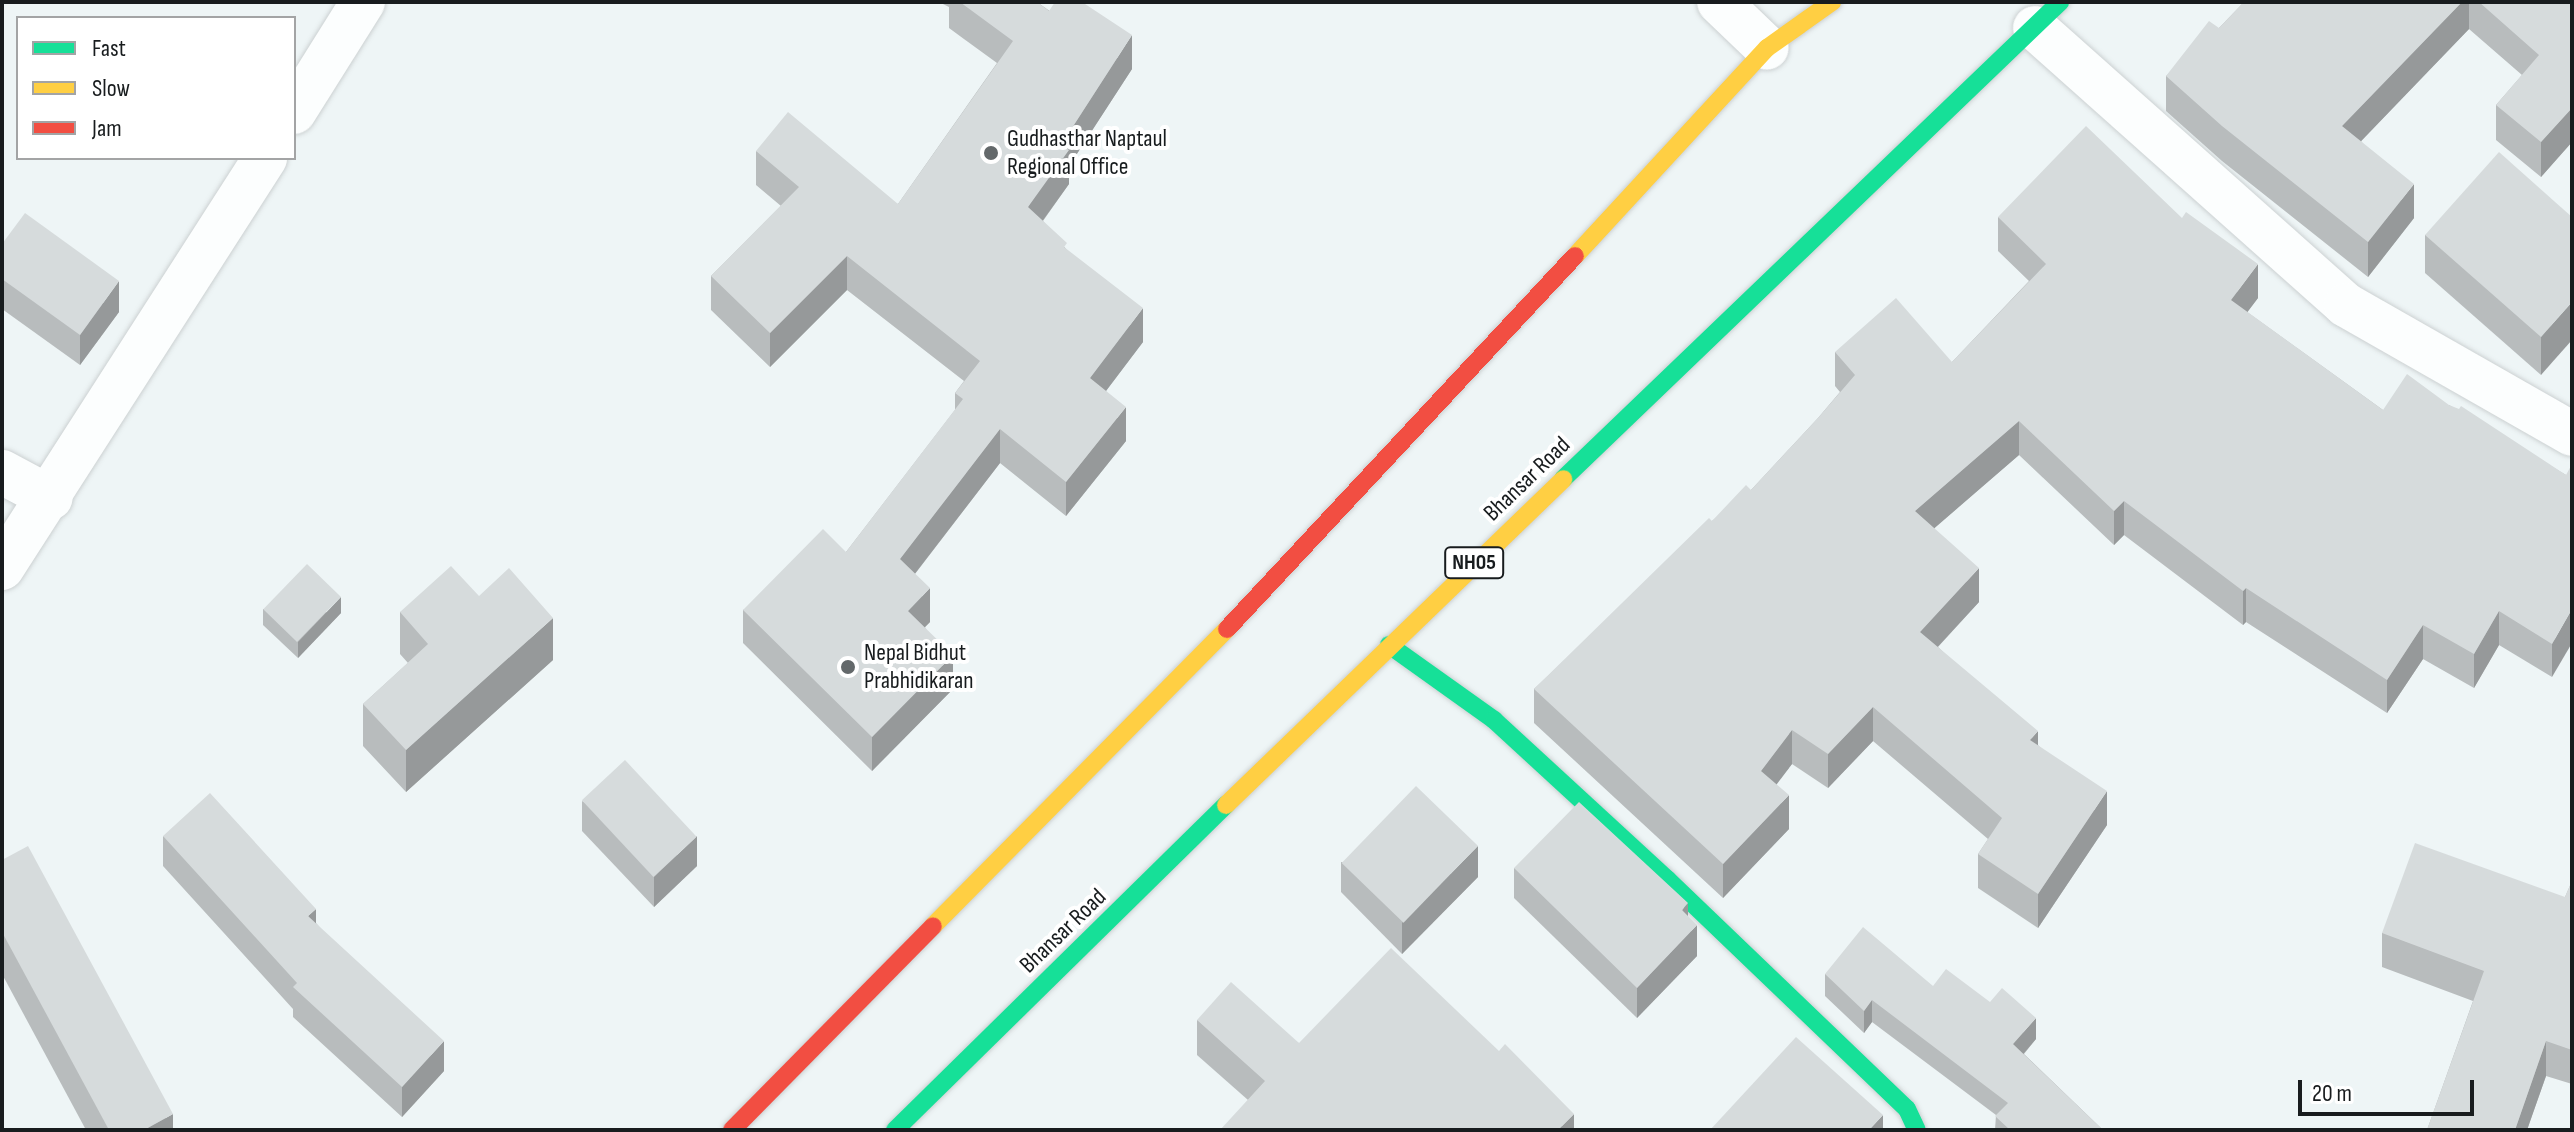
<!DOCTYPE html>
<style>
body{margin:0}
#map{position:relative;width:2574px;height:1132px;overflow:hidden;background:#eef5f6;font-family:"Sofia Sans Condensed",sans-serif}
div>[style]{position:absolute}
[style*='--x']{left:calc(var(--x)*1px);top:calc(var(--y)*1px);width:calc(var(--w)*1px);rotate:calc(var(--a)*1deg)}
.roads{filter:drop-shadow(0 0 2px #ccd1d2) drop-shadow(0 0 2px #ccd1d2)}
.street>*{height:44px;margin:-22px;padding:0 22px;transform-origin:22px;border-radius:22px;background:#fcfefe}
.fast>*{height:18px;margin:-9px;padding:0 9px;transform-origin:9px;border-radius:9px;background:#16e098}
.slow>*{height:18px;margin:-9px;padding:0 9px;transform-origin:9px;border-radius:9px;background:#ffcf43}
.jam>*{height:18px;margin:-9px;padding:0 9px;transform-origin:9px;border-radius:9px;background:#f24e42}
.wall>*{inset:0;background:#b8bcbd}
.shaded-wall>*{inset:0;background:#96999a}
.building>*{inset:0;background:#d6dbdc;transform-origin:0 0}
.dots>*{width:22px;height:22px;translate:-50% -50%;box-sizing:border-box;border:4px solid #fff;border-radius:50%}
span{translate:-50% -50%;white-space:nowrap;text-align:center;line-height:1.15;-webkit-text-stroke:8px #fff;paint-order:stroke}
.shield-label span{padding:2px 6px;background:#fff;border:2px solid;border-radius:6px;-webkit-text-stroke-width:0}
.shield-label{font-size:22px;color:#181c1e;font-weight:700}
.poi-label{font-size:24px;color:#181c1e}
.left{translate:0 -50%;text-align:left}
.street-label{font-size:24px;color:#181c1e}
.frame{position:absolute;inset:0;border:4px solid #181c1e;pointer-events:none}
.legend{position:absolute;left:16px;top:16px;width:280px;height:144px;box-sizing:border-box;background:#fff;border:2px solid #a3a4a5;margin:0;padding:10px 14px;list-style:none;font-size:24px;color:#181c1e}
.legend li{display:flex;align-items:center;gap:16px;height:40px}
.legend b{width:40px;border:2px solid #a3a4a5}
.scale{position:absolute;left:2298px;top:1080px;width:176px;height:36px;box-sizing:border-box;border:4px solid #181c1e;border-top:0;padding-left:10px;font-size:24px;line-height:28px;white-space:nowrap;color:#181c1e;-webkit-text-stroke:6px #fff;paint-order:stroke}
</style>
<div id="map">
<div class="roads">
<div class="street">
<i style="--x:1719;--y:2;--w:66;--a:43.8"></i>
<i style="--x:2035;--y:28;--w:416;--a:41.7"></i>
<i style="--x:2346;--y:305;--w:260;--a:29.7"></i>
<i style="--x:294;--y:112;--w:130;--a:-57.9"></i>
<i style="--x:2;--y:472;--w:55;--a:28"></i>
<i style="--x:2;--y:568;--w:487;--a:-57.3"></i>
</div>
<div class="fast">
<i style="--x:1563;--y:479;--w:689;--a:-43.82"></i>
<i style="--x:1389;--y:645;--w:129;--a:35.5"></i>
<i style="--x:1494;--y:720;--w:235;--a:42.6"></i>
<i style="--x:1667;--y:879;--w:332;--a:43.8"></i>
<i style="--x:1907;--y:1109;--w:23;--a:65"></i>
<i style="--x:895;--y:1130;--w:464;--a:-44.5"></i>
</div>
<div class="slow">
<i style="--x:1575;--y:256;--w:283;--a:-47.3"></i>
<i style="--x:1767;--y:48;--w:80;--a:-35.3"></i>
<i style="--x:1226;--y:805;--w:469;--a:-44"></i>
<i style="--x:933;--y:926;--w:418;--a:-45.3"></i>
</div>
<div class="jam">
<i style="--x:1227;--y:629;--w:510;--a:-46.99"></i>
<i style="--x:732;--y:1130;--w:286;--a:-45.4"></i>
</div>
</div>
<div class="wall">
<i style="clip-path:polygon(939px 2px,1037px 2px,1132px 69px,1069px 166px,1069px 184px,1043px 221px,1143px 342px,1106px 391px,1126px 441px,1066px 516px,1000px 463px,915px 574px,930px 622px,925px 627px,953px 689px,872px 771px,743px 643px,743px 610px,846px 552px,955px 410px,955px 393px,964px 381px,847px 290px,770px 367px,711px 310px,711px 276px,781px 206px,756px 185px,756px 151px,898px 204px,997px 63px,949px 28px,949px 7px)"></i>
<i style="clip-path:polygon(2244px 2px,2572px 2px,2572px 142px,2541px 177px,2496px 140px,2496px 105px,2522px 75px,2469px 29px,2361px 141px,2414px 218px,2368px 277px,2222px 161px,2166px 111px,2166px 76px,2219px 28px)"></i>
<i style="clip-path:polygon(1998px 217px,2258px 298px,2247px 312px,2383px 410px,2449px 405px,2566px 475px,2552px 677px,2499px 645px,2474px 688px,2423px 659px,2387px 713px,2246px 622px,2243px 625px,2124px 535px,2114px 545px,2019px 455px,1934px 528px,1979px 602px,1938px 647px,2038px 745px,2107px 825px,2038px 928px,1978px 888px,1978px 854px,1988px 839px,1873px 741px,1828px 788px,1792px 764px,1776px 784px,1789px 829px,1723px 898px,1534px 723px,1534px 689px,1712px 521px,1751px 490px,1818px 418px,1840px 392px,1835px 386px,1835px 352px,1952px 362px,2029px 281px,1998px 251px)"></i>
<i style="clip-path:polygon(2572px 217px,2541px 375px,2425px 273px,2425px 235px)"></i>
<i style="clip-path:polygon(2px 244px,119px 312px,80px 365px,2px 309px)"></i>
<i style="clip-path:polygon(479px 596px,553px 660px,406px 792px,363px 746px,363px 704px,408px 663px,400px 654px,400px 612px)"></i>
<i style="clip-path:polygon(263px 609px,341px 613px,298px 658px,263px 625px)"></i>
<i style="clip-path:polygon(582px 801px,697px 866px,654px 907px,582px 831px)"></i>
<i style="clip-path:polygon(163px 836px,316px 923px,444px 1071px,402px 1117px,293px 1017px,293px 1009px,163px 866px)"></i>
<i style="clip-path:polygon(2px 860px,173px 1130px,86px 1130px,2px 974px)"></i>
<i style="clip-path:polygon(1341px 862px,1478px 877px,1402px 954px,1341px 892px)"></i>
<i style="clip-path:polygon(1514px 868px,1688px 916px,1697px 956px,1637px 1018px,1514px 898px)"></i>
<i style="clip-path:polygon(2572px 881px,2572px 1084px,2546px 1076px,2527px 1130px,2427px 1130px,2473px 1001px,2382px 967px,2382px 933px,2565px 897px)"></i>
<i style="clip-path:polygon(1825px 974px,1933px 986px,2036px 1039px,2024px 1054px,2103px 1130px,1995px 1130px,1996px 1115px,1872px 1022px,1864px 1033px,1825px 996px)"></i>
<i style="clip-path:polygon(1197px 1020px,1299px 1043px,1574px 1130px,1248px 1100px,1197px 1055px)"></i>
</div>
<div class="shaded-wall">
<i style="clip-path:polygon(2462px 2px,2469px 2px,2469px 29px,2342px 161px,2342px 126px)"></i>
<i style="clip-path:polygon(1132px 35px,1132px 69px,1069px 166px,1069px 184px,1028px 241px,1028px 207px,1061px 145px)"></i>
<i style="clip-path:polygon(2572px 108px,2572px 142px,2541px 177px,2541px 142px)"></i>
<i style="clip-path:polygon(2414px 184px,2414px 218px,2368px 277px,2368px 242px)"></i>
<i style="clip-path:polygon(847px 256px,847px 290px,770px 367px,770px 333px)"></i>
<i style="clip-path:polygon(2258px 264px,2258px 298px,2231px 334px,2231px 300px)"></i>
<i style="clip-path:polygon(119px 281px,119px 312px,80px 365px,80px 335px)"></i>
<i style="clip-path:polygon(2572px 302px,2572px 340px,2541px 375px,2541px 337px)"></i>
<i style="clip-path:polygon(1143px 308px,1143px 342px,1090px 412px,1090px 378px)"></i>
<i style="clip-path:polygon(1126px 407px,1126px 441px,1066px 516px,1066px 482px)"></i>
<i style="clip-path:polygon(2019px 421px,2019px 455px,1915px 545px,1915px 511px)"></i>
<i style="clip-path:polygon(1000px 429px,1000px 463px,900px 593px,900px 559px)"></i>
<i style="clip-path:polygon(2124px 501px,2124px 535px,2114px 545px,2114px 511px)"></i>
<i style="clip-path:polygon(1979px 568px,1979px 602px,1920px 666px,1920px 632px)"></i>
<i style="clip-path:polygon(930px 588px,930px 622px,908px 644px,908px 611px)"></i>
<i style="clip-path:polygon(2246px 588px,2246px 622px,2243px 625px,2243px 591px)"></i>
<i style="clip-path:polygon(341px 597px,341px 613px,298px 658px,298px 642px)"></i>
<i style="clip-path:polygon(2572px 609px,2572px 643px,2552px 677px,2552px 644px)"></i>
<i style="clip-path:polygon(2499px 611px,2499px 645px,2474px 688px,2474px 654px)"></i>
<i style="clip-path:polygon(553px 618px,553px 660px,406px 792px,406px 750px)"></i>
<i style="clip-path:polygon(2423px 625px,2423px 659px,2387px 713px,2387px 680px)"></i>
<i style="clip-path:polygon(953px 655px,953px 689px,872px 771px,872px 737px)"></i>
<i style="clip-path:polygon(1873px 707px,1873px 741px,1828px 788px,1828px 754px)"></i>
<i style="clip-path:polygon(1792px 730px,1792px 764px,1761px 805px,1761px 771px)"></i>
<i style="clip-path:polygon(2038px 731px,2038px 765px,2030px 740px)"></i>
<i style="clip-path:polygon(2107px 791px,2107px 825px,2038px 928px,2038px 894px)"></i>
<i style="clip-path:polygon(1789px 795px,1789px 829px,1723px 898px,1723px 864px)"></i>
<i style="clip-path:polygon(697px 836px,697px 866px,654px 907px,654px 877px)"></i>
<i style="clip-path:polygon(1478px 846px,1478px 877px,1402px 954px,1402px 923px)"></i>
<i style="clip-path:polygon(1688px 903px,1688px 934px,1682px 910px)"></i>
<i style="clip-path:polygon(316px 909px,316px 939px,308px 916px)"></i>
<i style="clip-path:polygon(1697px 925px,1697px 956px,1637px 1018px,1637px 988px)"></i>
<i style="clip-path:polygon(1872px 1000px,1872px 1022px,1864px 1033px,1864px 1011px)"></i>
<i style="clip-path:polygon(2036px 1018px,2036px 1039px,2013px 1066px,2013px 1044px)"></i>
<i style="clip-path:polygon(444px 1041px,444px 1071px,402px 1117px,402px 1087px)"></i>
<i style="clip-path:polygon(2546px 1041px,2546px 1076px,2527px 1130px,2515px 1130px)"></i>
<i style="clip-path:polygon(173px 1114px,173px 1130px,144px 1130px)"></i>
<i style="clip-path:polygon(1574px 1114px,1574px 1130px,1558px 1130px)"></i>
<i style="clip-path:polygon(1883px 1115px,1883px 1130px,1869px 1130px)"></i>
</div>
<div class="building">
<i style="clip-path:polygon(960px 2px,1037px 2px,1049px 11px,1055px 2px,1082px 2px,1132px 35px,1061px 145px,1069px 150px,1028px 207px,1067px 243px,1064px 247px,1143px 308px,1090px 378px,1126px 407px,1066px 482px,1000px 429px,900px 559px,930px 588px,908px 611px,953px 655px,872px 737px,743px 610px,823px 529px,846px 552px,963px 399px,955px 393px,980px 361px,847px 256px,770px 333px,711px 276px,799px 187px,756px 151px,788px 112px,898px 204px,1013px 41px)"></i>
<i style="clip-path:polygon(2244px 2px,2462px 2px,2342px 126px,2414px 184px,2368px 242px,2222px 126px,2166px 76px,2209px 21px,2219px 28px)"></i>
<i style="clip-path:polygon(2479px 2px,2572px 2px,2572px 108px,2541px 142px,2496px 105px,2539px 55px)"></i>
<i style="clip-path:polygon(2086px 126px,2182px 218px,2186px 212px,2258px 264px,2231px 300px,2383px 410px,2407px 374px,2449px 405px,2459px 409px,2461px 406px,2566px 475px,2572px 464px,2572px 609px,2552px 644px,2499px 611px,2474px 654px,2423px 625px,2387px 680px,2246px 588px,2243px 591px,2124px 501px,2114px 511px,2019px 421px,1915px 511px,1979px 568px,1920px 632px,2038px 731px,2030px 740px,2107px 791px,2038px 894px,1978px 854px,2002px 818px,1873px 707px,1828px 754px,1792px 730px,1761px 771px,1789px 795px,1723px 864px,1534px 689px,1709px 518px,1712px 521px,1746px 485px,1751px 490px,1818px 418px,1855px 375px,1835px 352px,1896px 298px,1952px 362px,2046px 264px,1998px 217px)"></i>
<i style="clip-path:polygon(2499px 152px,2572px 217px,2572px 302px,2541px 337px,2425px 235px)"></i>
<i style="clip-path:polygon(25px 213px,119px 281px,80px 335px,2px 279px,2px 244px)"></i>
<i style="left:307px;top:564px;width:47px;height:63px;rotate:44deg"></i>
<i style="clip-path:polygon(451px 566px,479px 596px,509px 568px,553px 618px,406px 750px,363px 704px,428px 644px,400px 612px)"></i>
<i style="left:625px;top:760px;width:105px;height:59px;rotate:47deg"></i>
<i style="left:1416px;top:786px;width:86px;height:107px;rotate:44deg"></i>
<i style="clip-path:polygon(210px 793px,316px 909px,308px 916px,444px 1041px,402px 1087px,293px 987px,297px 983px,163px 836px)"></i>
<i style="clip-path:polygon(1579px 802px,1688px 903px,1682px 910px,1697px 925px,1637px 988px,1514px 868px)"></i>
<i style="clip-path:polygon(2415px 843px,2565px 897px,2572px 881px,2572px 1050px,2546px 1041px,2515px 1130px,2427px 1130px,2484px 971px,2382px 933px)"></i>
<i style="clip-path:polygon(28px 846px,173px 1114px,144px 1130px,109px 1130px,2px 932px,2px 860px)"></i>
<i style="clip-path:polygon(1863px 927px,1933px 986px,1946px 969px,1990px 1002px,2002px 988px,2036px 1018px,2013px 1044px,2103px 1130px,2010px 1130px,1995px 1116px,2008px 1103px,1872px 1000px,1864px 1011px,1825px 974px)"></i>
<i style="clip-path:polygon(1391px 948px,1499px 1051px,1505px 1044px,1574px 1114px,1558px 1130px,1220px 1130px,1265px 1081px,1197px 1020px,1231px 982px,1299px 1043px)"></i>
<i style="clip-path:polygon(1796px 1037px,1883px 1115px,1869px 1130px,1710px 1130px)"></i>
</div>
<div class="dots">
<i style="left:991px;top:153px;background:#63686a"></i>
<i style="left:848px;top:667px;background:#63686a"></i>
</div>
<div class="shield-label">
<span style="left:1474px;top:563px">NH05</span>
</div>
<div class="poi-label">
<span class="left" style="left:1007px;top:153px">Gudhasthar Naptaul<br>Regional Office</span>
<span class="left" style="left:864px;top:667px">Nepal Bidhut<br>Prabhidikaran</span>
</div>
<div class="street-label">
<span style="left:1527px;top:479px;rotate:-44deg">Bhansar Road</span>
<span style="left:1063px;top:931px;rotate:-44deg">Bhansar Road</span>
</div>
<div class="frame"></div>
<ul class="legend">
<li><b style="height:10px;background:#16e098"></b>Fast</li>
<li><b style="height:10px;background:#ffcf43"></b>Slow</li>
<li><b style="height:10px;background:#f24e42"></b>Jam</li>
</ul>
<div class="scale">20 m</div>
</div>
